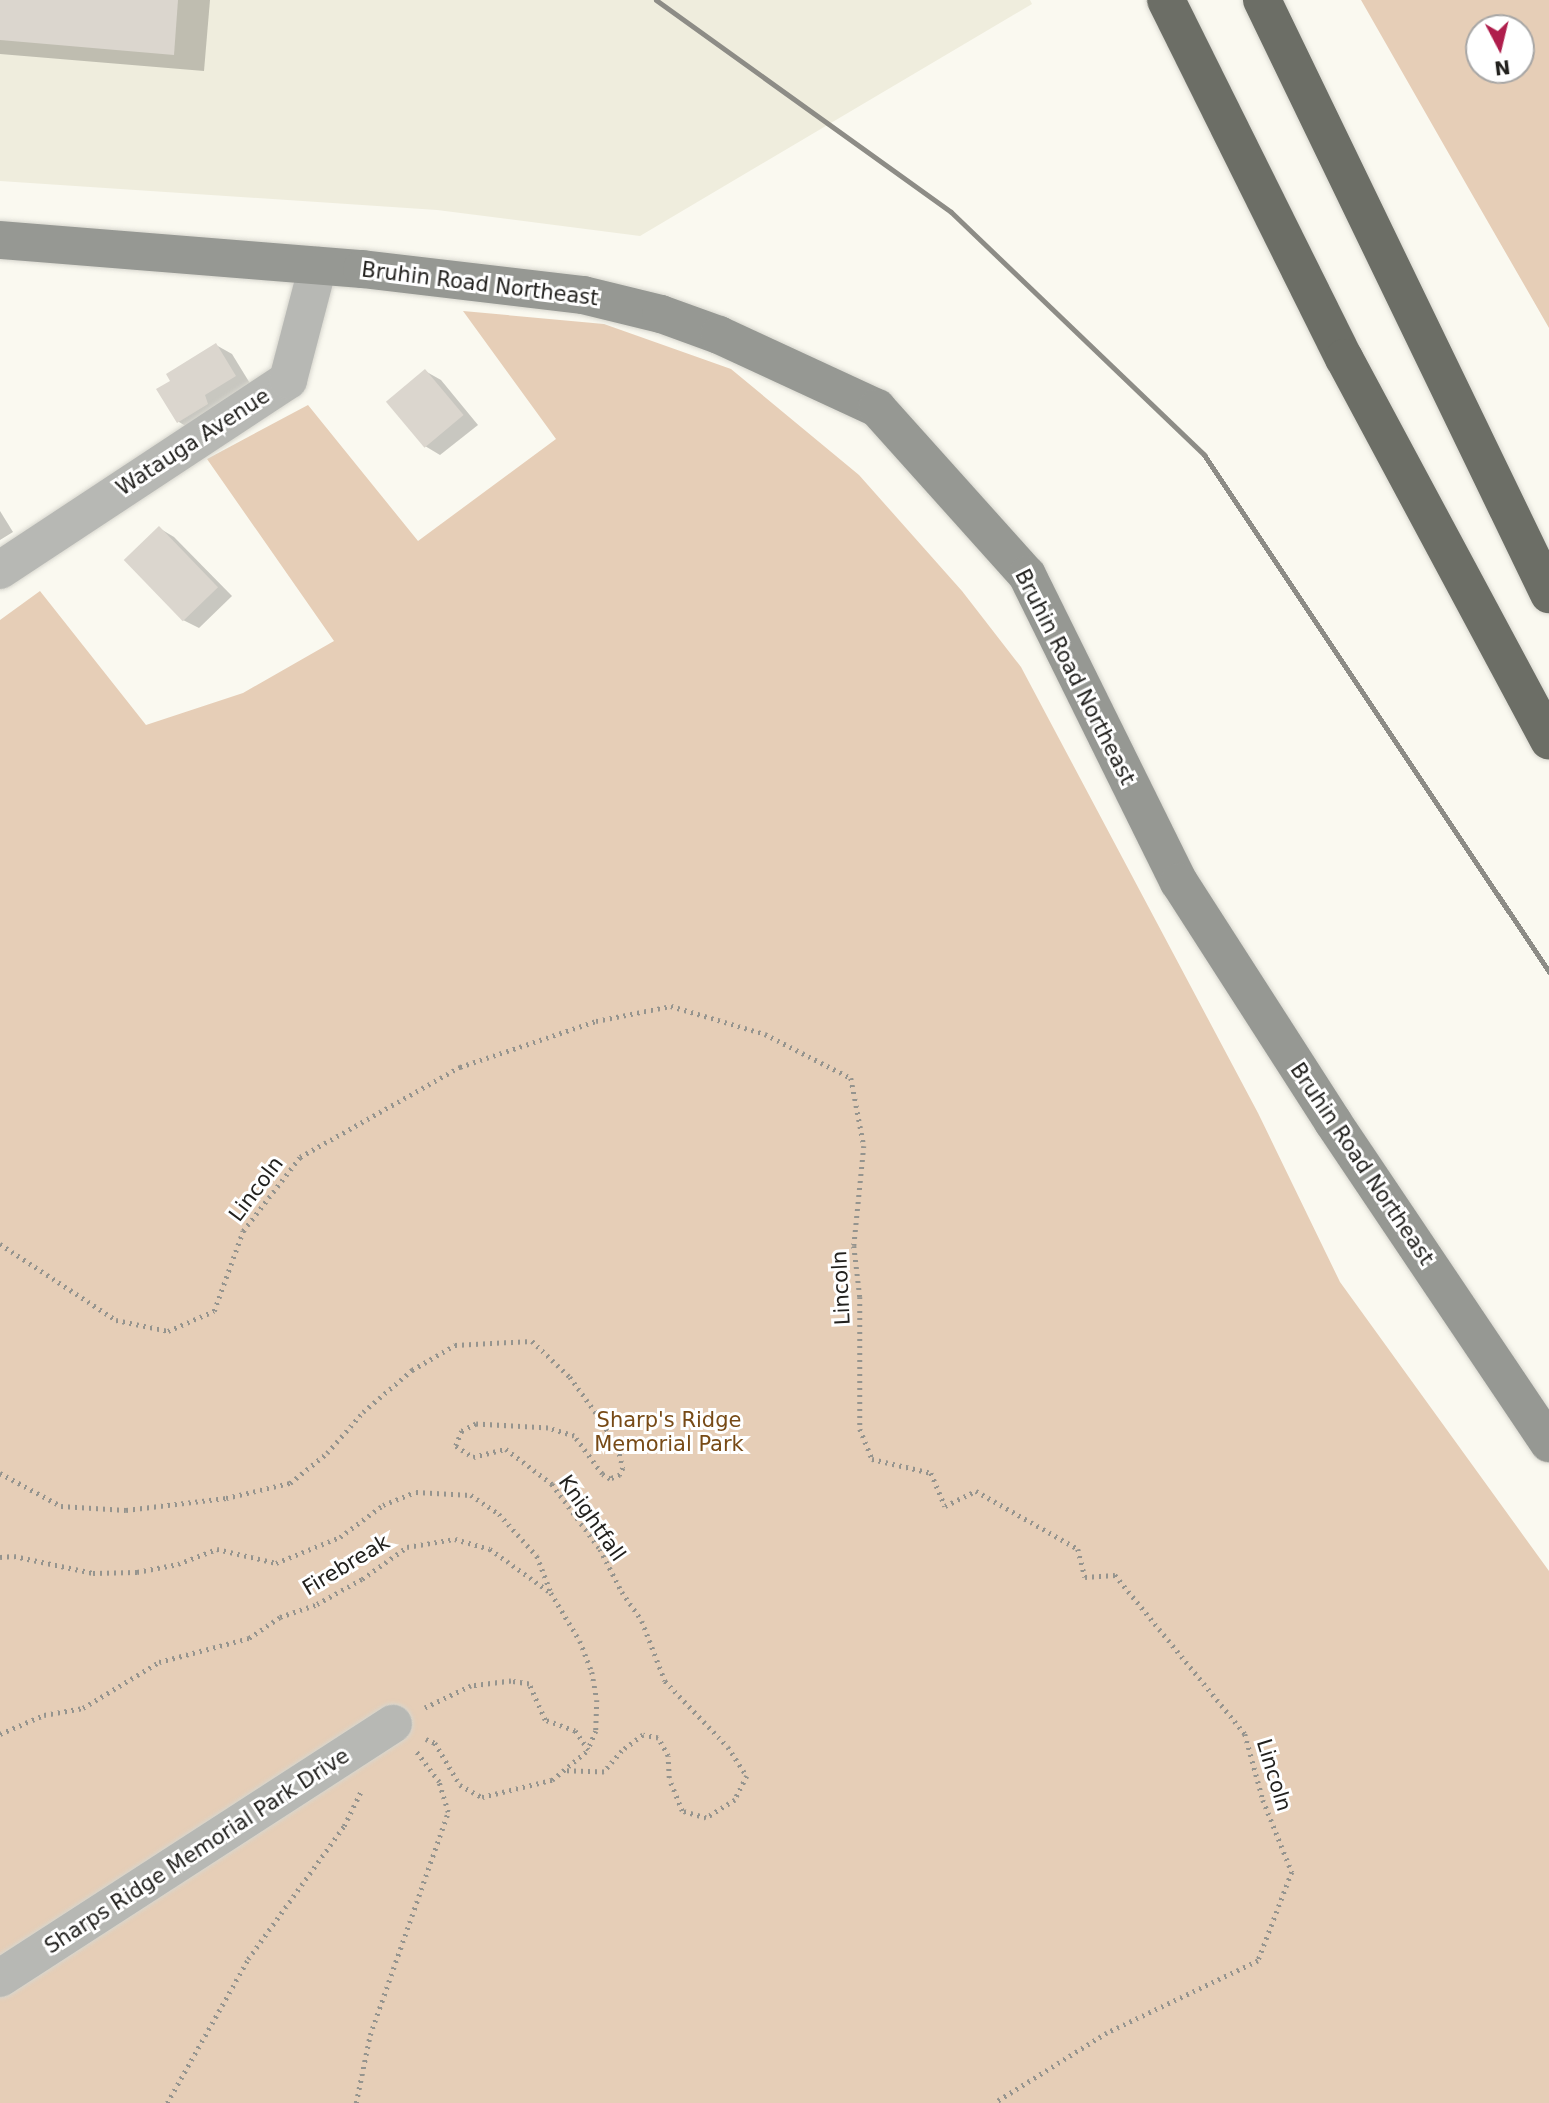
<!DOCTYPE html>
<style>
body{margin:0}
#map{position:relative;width:1549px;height:2103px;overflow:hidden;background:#faf9f0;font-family:"DejaVu Sans",sans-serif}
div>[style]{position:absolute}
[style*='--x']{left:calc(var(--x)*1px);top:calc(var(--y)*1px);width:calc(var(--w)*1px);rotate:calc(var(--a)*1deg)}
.built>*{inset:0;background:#efeddd}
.green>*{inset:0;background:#e6ceb7}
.shadow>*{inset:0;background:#0003}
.building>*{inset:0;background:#dbd6ce;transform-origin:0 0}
.path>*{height:4.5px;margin-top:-2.25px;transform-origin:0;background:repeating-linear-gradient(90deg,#95948e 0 2px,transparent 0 7px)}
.roads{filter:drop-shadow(0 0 2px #d7d6ce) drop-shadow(0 0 2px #d7d6ce)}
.street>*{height:38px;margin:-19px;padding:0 19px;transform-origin:19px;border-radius:19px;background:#b7b8b4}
.secondary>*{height:38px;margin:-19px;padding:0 19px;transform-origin:19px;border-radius:19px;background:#969893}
.highway>*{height:38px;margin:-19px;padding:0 19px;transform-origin:19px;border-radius:19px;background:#6c6e66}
.rail>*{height:5px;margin:-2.5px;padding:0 2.5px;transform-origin:2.5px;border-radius:2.5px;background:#8d8c86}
span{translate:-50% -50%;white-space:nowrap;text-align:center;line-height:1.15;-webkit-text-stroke:6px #fff;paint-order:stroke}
.street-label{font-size:21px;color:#22211e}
.park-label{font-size:21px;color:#774a16}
.north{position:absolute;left:1465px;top:14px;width:70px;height:70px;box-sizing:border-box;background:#fff;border:2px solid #a7a6a5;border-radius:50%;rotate:173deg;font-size:19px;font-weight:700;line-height:28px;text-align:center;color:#22211e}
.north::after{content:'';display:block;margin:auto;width:24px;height:32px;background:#af1d4c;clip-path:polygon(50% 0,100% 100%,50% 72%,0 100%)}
</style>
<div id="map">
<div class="built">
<i style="clip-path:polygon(0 0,1030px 0,1032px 4px,640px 236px,437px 210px,0 181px)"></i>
</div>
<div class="green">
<i style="clip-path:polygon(evenodd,1361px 0,1549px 0,1549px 328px,1469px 189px,1361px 0,1521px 28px,1521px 70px,1479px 70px,1479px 28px,1521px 28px)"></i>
<i style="clip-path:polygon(463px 311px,604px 324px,731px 369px,859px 475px,962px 591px,1021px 667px,1258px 1113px,1340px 1282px,1549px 1571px,1549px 2103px,0 2103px,0 620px,40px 591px,146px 725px,243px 693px,334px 641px,207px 459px,308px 405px,418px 541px,556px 439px)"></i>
</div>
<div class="shadow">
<i style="clip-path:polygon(0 0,210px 0,204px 71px,0 54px)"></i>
<i style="clip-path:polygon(216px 345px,232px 354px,251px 385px,194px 431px,179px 422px,172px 381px)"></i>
<i style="clip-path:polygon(425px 371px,441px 380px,478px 425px,440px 455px,425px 446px)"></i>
<i style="clip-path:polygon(0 511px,13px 532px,0 540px)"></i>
<i style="clip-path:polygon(159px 528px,174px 537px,232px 596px,199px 628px,183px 620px)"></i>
</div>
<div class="building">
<i style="clip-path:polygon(0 0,178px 0,174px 55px,0 40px)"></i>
<i style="clip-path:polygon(216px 343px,236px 376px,205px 395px,208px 404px,177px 423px,156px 389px,170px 381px,166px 374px)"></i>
<i style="left:425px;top:369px;width:60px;height:51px;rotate:50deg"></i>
<i style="left:159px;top:526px;width:85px;height:49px;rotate:46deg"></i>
</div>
<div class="path">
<i style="--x:0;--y:1244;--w:139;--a:33.2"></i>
<i style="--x:116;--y:1320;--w:53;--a:11.9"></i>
<i style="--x:168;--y:1331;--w:50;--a:-23.5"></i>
<i style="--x:214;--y:1311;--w:85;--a:-70.1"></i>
<i style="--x:243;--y:1231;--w:93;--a:-52.4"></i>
<i style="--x:300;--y:1157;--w:184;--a:-29.4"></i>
<i style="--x:460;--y:1067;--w:144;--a:-18.7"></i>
<i style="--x:596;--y:1021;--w:76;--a:-11.3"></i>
<i style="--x:671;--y:1006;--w:98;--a:16.6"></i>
<i style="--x:765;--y:1034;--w:97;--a:27.1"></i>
<i style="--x:851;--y:1078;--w:69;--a:79.2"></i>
<i style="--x:864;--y:1146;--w:100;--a:95.7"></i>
<i style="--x:854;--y:1246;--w:51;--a:83.3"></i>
<i style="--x:860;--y:1297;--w:132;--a:90"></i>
<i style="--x:860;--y:1429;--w:32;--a:68"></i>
<i style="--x:872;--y:1459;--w:61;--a:13.3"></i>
<i style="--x:931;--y:1473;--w:36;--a:67"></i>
<i style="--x:945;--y:1506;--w:34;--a:-26"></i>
<i style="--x:976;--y:1491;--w:117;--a:29.6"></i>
<i style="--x:1078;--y:1549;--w:29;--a:76"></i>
<i style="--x:1085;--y:1577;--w:30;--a:-4"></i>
<i style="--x:1115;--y:1575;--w:205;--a:50.7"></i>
<i style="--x:1245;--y:1734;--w:68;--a:74.7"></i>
<i style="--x:1263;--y:1800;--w:78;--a:68.1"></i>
<i style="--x:1292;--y:1872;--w:95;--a:110.9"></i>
<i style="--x:1258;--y:1961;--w:167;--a:154.5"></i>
<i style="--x:1107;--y:2033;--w:132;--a:148"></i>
<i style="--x:0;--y:1473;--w:69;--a:28.4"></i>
<i style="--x:61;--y:1506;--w:65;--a:3.5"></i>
<i style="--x:126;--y:1510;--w:101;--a:-6.8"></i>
<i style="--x:226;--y:1498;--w:66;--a:-13.2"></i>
<i style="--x:290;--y:1483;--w:48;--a:-39"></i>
<i style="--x:327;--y:1453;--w:55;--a:-48.7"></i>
<i style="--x:363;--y:1412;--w:65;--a:-40.6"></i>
<i style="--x:412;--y:1370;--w:50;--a:-30.2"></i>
<i style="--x:455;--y:1345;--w:77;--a:-3"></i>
<i style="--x:532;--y:1341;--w:52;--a:43.5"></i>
<i style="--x:570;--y:1377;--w:49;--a:54.1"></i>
<i style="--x:599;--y:1417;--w:36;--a:58"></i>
<i style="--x:618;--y:1447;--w:22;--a:77"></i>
<i style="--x:623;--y:1468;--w:8;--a:113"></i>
<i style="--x:620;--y:1475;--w:11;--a:158"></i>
<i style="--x:610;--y:1479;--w:9;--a:-148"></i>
<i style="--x:602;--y:1474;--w:47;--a:-126.4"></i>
<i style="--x:574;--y:1436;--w:27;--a:-163"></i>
<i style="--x:548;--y:1428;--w:72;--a:-176.8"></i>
<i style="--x:476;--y:1424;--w:16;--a:153"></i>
<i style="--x:462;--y:1431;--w:16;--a:112"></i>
<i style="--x:456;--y:1446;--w:20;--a:33"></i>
<i style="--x:473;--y:1457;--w:34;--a:-14"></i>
<i style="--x:506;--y:1449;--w:58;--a:37.3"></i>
<i style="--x:552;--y:1484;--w:81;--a:53.6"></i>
<i style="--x:600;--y:1549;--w:48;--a:62.9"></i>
<i style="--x:622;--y:1592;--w:35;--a:55"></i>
<i style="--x:642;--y:1621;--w:64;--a:69"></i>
<i style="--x:665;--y:1681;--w:91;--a:46.3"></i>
<i style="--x:728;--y:1747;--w:35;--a:57"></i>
<i style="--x:747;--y:1776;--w:27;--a:117"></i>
<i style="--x:735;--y:1800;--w:34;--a:148"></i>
<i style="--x:706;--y:1818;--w:25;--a:-164"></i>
<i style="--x:682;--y:1811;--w:35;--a:-112"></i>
<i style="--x:669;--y:1778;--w:22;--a:-93"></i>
<i style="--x:668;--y:1756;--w:21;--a:-119"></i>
<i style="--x:658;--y:1738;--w:15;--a:-169"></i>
<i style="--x:643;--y:1735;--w:26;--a:143"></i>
<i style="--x:622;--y:1751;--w:28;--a:131"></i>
<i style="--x:604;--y:1772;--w:38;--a:-178"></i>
<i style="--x:0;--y:1557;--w:14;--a:-4"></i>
<i style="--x:14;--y:1556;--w:81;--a:12.1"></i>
<i style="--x:93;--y:1573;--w:44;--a:-1.3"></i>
<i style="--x:137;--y:1572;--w:42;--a:-11"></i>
<i style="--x:178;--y:1564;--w:42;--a:-21"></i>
<i style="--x:217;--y:1549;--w:61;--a:13.3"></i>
<i style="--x:276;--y:1563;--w:69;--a:-22.1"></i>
<i style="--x:340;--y:1537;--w:54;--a:-36.7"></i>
<i style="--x:383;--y:1505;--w:35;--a:-22"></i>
<i style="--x:416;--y:1492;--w:55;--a:3.1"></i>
<i style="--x:471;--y:1495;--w:34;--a:34"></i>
<i style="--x:499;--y:1514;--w:57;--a:47.9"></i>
<i style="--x:537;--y:1556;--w:39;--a:69"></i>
<i style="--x:0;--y:1734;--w:48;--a:-23.4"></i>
<i style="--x:44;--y:1715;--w:40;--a:-10"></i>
<i style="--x:83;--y:1708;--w:89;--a:-31.2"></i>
<i style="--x:159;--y:1662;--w:93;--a:-14.9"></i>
<i style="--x:249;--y:1638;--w:37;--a:-34"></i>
<i style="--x:280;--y:1617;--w:39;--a:-19"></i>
<i style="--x:317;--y:1604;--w:51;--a:-29.1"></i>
<i style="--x:362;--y:1579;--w:55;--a:-35.4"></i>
<i style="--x:407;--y:1547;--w:49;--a:-9.5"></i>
<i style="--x:455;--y:1539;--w:36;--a:16"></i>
<i style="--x:490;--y:1549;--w:75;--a:35.8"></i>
<i style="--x:551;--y:1593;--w:56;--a:58.9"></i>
<i style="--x:580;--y:1641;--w:33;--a:69"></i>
<i style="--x:592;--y:1672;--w:28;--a:80"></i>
<i style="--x:597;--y:1700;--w:31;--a:92"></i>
<i style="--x:596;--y:1731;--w:21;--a:113"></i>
<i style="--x:588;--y:1750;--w:23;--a:-124"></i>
<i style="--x:575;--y:1731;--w:32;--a:-160"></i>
<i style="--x:545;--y:1720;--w:39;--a:-114"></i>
<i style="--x:529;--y:1684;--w:18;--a:-171"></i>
<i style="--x:511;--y:1681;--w:40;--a:172.9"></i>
<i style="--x:471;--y:1686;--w:51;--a:154.4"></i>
<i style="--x:426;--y:1739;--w:10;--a:24"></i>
<i style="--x:435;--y:1743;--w:49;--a:59.2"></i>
<i style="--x:460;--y:1785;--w:25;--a:29"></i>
<i style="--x:482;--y:1797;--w:72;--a:-13.7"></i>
<i style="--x:552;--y:1780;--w:47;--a:-39.8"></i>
<i style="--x:167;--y:2103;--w:165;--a:-60.6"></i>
<i style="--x:248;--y:1959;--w:164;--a:-54.2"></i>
<i style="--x:344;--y:1826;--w:39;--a:-64"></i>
<i style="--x:356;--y:2103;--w:69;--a:-78.4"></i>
<i style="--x:370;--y:2035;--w:236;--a:-70.7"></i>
<i style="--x:448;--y:1812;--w:31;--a:-107"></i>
<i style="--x:439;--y:1782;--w:38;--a:-127"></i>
</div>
<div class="roads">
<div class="street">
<i style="--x:0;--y:570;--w:345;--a:-33.4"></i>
<i style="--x:288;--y:380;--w:118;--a:-75.3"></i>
<i style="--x:0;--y:1978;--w:468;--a:-32.9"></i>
</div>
<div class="secondary">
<i style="--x:0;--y:240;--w:363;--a:4.6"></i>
<i style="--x:362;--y:269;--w:223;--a:6.7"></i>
<i style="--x:583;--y:295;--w:80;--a:13.7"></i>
<i style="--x:661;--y:314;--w:62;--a:19.9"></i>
<i style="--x:719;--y:335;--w:174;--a:24.8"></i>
<i style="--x:877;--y:408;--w:224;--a:48.1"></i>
<i style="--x:1027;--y:575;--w:343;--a:63.7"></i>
<i style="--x:1179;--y:882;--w:285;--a:57.3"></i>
<i style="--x:1333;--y:1122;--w:387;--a:56.1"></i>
</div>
<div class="highway">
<i style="--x:1166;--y:0;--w:400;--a:63.6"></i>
<i style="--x:1344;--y:358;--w:434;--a:61.8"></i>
<i style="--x:1262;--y:0;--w:660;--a:64.21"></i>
</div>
</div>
<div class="rail">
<i style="--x:656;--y:0;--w:363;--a:35.7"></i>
<i style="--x:951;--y:212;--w:351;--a:43.8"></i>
<i style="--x:1204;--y:455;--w:622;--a:56.28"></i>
</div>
<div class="street-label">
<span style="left:480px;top:284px;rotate:7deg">Bruhin Road Northeast</span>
<span style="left:193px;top:442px;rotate:-33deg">Watauga Avenue</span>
<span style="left:1075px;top:677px;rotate:63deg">Bruhin Road Northeast</span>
<span style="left:1362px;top:1164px;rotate:56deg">Bruhin Road Northeast</span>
<span style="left:256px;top:1189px;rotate:-53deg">Lincoln</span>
<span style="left:841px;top:1288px;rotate:-93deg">Lincoln</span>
<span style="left:592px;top:1518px;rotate:55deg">Knightfall</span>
<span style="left:346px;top:1565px;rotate:-31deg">Firebreak</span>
<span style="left:1274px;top:1775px;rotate:73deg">Lincoln</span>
<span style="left:197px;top:1851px;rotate:-33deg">Sharps Ridge Memorial Park Drive</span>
</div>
<div class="park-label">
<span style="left:669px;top:1432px">Sharp's Ridge<br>Memorial Park</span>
</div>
<div class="north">N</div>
</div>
